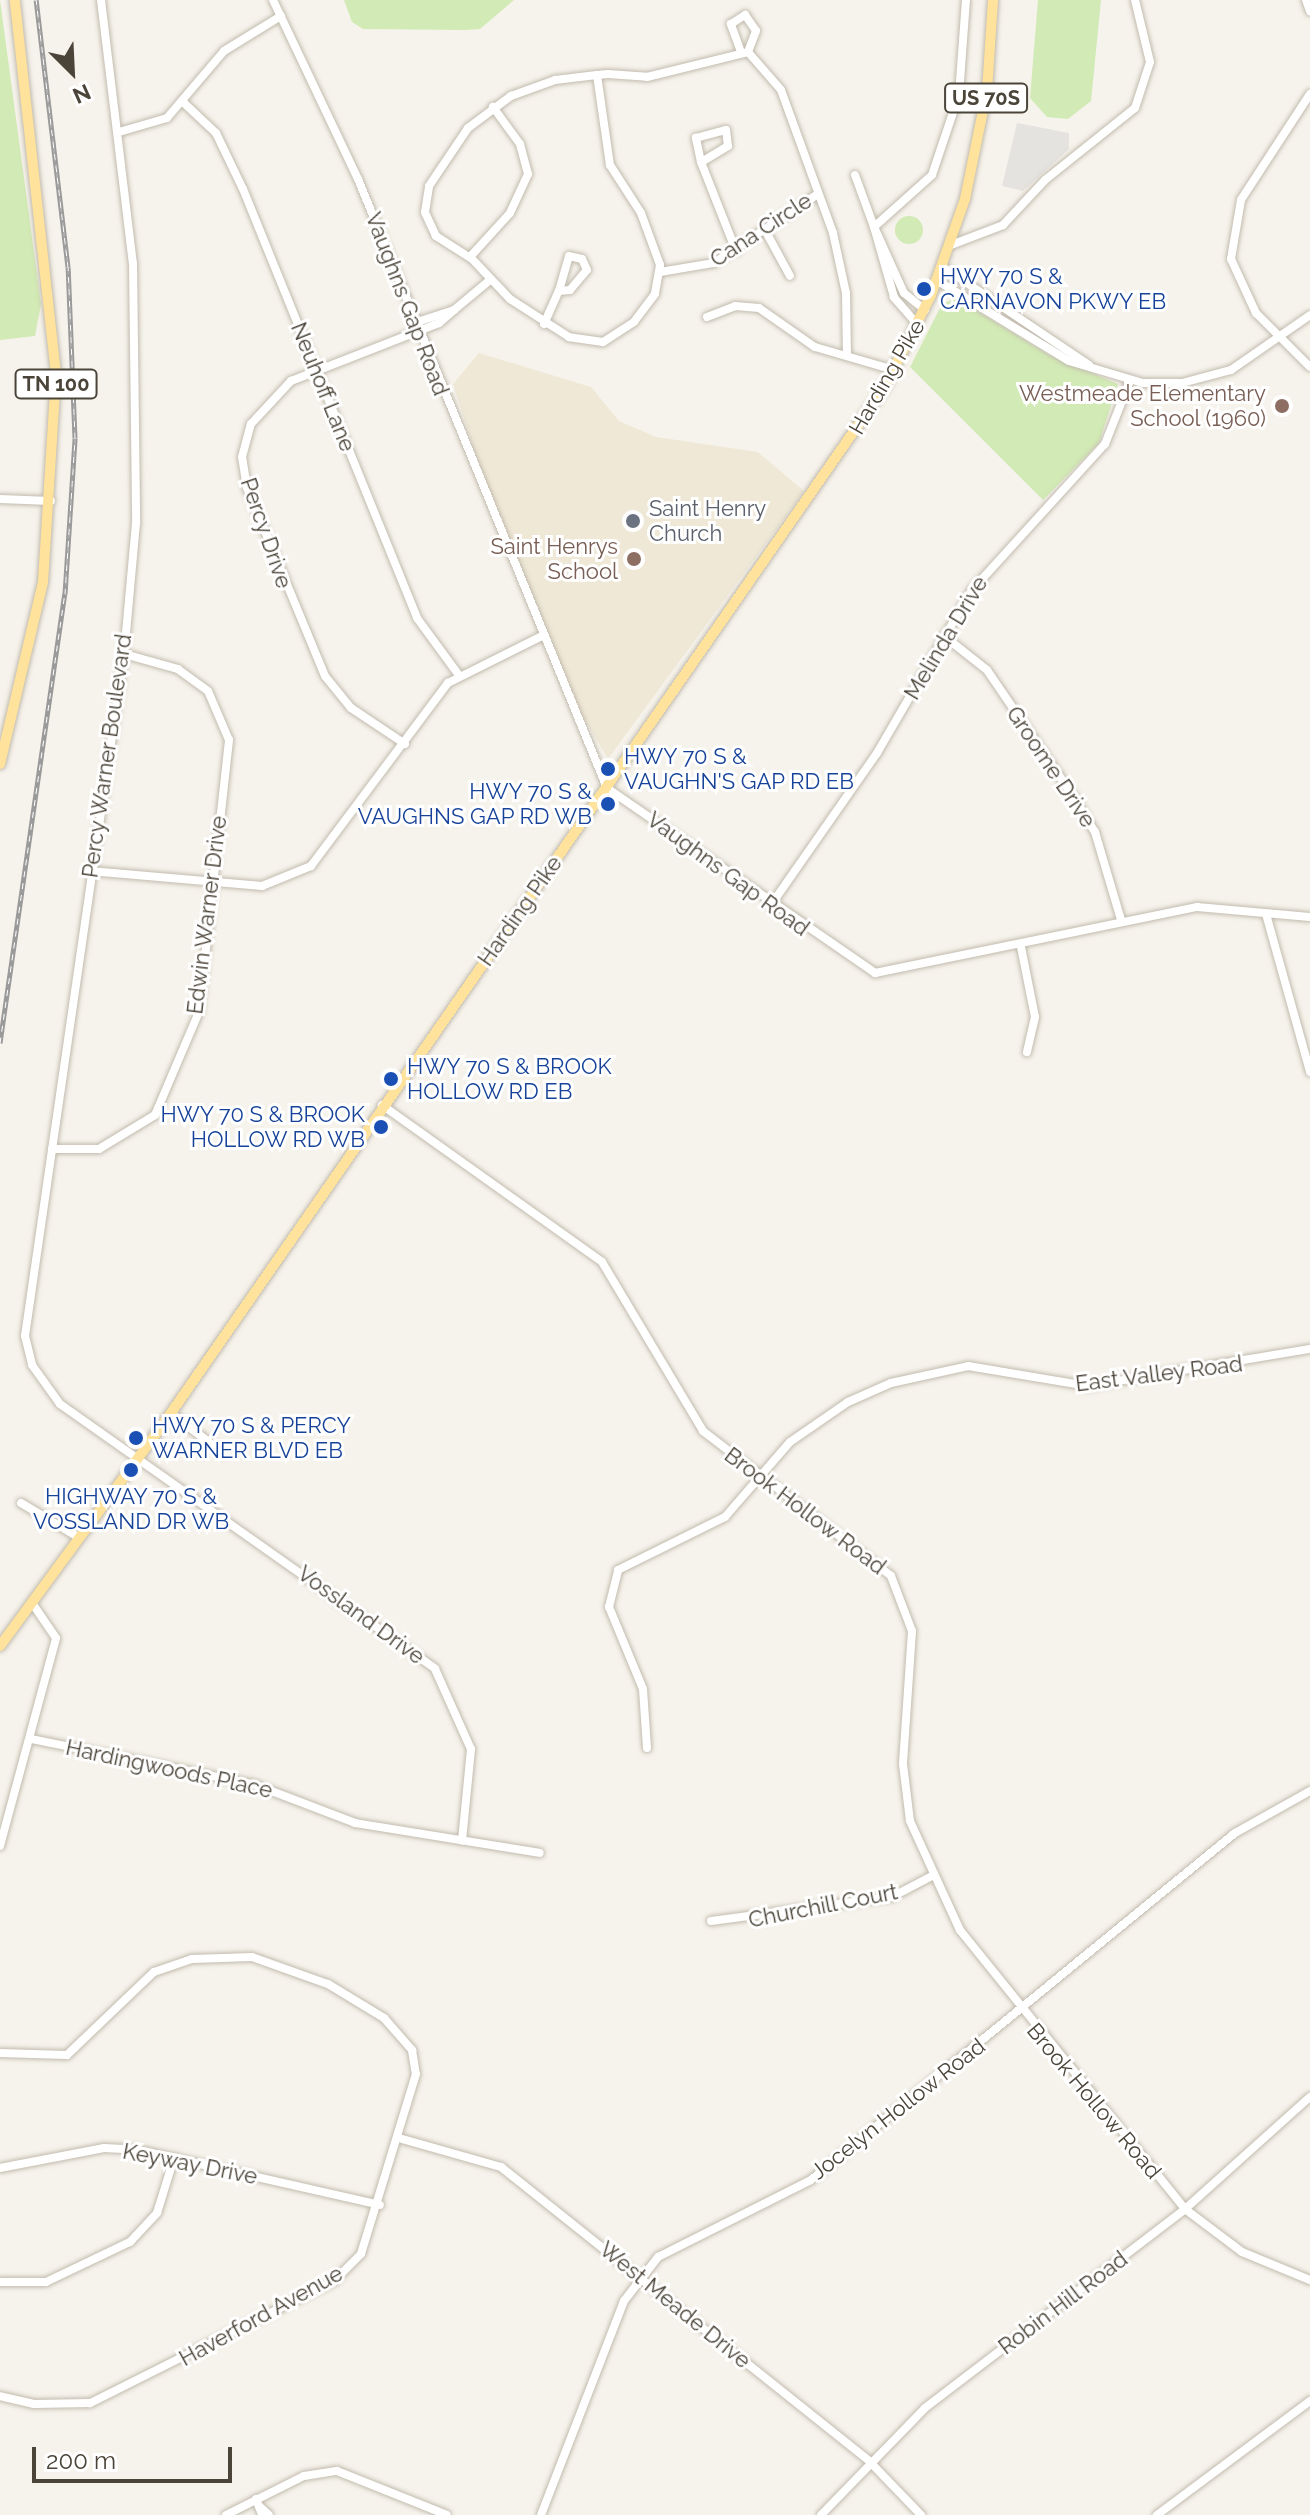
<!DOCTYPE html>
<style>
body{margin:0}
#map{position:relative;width:1310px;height:2515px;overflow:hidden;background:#f6f3ec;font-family:Raleway,sans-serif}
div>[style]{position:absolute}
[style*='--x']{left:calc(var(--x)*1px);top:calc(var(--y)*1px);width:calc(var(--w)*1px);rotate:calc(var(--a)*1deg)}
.education>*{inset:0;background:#efe8d6}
.green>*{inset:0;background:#d2eab5}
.round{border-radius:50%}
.parking>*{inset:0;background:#e5e3e0}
.roads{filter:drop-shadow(0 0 2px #c2bbae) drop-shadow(0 0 2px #c2bbae)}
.minor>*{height:8px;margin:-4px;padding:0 4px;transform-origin:4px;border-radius:4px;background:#fff}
.major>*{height:10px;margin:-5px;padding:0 5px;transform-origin:5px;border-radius:5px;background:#ffe39c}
.rail>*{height:5px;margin-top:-2.5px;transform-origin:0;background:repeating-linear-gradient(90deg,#fff 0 6px,#9a9a9a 0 12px);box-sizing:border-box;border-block:2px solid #9a9a9a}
.dots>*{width:22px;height:22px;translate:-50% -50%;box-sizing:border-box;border:4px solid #fff;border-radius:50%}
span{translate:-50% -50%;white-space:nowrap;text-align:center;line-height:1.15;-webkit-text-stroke:6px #fff;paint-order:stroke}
.shield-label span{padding:2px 6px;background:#fff;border:2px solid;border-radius:6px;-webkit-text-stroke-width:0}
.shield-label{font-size:20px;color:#4b4439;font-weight:700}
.street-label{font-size:22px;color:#4b4439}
.transit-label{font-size:22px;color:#164399}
.left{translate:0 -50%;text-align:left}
.right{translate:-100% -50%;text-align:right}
.education-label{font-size:22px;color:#785e54}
.worship-label{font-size:22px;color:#5b616d}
.north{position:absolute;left:32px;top:32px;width:80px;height:80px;-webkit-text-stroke:6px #fff;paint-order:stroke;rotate:156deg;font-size:22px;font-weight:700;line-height:32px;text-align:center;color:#4b4439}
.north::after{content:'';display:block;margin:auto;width:28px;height:36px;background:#4b4439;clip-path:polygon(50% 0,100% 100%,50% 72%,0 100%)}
.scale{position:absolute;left:32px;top:2447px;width:200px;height:36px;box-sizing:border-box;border:4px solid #4b4439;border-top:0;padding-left:10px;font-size:24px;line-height:28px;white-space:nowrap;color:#4b4439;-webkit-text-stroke:6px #fff;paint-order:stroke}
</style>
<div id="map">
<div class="education">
<i style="clip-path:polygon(479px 353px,591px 387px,619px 421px,656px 437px,758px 452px,804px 491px,608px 759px,566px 688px,488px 493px,453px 384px)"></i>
</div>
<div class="green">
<i style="clip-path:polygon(0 0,41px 304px,35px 336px,0 340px)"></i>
<i style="clip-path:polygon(344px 0,514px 0,480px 29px,465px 30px,363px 29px,352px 22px)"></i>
<i style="clip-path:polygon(1038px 0,1101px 0,1091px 101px,1068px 119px,1047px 117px,1030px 98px)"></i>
<i class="round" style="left:895px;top:216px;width:28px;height:28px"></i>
<i style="clip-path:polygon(956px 298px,1049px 355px,1118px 384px,1099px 443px,1043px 500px,910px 367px,942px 304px)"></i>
</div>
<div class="parking">
<i style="clip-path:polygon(1017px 123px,1069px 133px,1069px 149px,1023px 191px,1002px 186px)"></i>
</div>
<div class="roads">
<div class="minor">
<i style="--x:101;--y:0;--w:265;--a:83.1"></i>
<i style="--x:133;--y:263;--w:260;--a:89.3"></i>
<i style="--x:136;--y:523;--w:132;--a:95.2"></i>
<i style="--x:124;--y:654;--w:689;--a:98.26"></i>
<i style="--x:25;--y:1336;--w:30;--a:76"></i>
<i style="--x:32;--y:1365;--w:48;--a:54.3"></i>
<i style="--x:60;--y:1404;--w:459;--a:35.2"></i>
<i style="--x:435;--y:1669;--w:88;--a:65.8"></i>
<i style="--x:471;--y:1749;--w:92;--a:95.6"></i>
<i style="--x:273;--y:0;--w:198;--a:64.6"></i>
<i style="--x:358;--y:179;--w:658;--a:67.76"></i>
<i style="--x:607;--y:788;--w:326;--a:34.6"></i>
<i style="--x:875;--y:973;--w:329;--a:-11.6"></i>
<i style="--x:1197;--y:907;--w:113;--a:5.1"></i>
<i style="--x:1306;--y:0;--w:12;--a:70"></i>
<i style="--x:741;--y:52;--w:30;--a:-110"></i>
<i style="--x:731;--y:24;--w:17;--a:-33"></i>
<i style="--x:745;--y:15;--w:19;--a:55"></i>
<i style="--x:756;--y:31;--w:22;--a:111"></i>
<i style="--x:597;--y:75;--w:91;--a:81.8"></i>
<i style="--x:610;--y:165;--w:57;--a:57.1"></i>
<i style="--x:641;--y:213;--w:55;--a:69.9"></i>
<i style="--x:660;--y:265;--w:29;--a:100"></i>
<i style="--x:655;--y:294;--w:35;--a:127"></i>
<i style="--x:634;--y:322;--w:37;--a:147"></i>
<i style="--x:603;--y:342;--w:34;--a:-172"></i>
<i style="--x:569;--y:337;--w:70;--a:-147.2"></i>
<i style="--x:510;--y:299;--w:55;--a:-133.5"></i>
<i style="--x:472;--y:259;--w:43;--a:-147.4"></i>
<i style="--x:436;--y:236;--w:26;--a:-115"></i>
<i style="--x:425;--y:212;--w:26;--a:-81"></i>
<i style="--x:429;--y:186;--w:70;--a:-56.1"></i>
<i style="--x:468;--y:128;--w:54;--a:-36.7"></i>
<i style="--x:511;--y:96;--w:47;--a:-20"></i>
<i style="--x:555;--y:80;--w:42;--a:-6.8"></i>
<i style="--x:597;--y:75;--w:11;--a:-5"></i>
<i style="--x:608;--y:74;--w:39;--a:4"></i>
<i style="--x:647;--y:77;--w:104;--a:-13.9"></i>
<i style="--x:748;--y:52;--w:50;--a:49"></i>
<i style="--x:781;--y:90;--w:152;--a:70"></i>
<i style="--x:833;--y:233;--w:61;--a:77.8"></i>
<i style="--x:846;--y:293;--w:61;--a:89.1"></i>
<i style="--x:1310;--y:94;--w:126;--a:123.1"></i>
<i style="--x:1241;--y:200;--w:60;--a:99.6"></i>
<i style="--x:1231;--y:259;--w:60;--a:65.2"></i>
<i style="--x:1256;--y:313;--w:76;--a:45"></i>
<i style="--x:184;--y:103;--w:44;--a:43.2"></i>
<i style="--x:216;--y:133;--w:62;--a:64.3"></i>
<i style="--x:243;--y:189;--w:463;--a:67.9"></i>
<i style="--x:417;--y:618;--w:69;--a:53.8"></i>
<i style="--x:119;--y:132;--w:50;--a:-16.3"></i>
<i style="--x:167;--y:118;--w:88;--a:-49.6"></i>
<i style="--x:224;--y:51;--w:67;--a:-31.6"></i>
<i style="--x:701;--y:162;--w:25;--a:-102"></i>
<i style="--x:696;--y:138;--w:31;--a:-15"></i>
<i style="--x:726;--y:130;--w:16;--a:83"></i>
<i style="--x:728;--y:146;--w:31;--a:149"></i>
<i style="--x:701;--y:162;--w:96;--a:68.5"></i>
<i style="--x:855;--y:175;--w:55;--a:69.9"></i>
<i style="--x:874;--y:227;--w:78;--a:-41.9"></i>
<i style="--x:932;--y:175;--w:84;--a:-71.4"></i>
<i style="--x:959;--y:95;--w:95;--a:-85.8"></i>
<i style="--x:765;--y:230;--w:52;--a:61.5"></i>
<i style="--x:951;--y:245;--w:56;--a:-21"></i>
<i style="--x:1003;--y:225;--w:62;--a:-47"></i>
<i style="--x:1045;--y:180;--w:115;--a:-38.7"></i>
<i style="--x:1135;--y:108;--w:48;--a:-71.9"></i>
<i style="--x:1150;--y:62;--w:64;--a:-103.6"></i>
<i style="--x:470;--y:257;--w:59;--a:-47.7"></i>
<i style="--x:510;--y:213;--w:43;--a:-65.2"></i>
<i style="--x:528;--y:174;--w:31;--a:-105"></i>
<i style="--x:520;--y:144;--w:46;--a:-126.1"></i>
<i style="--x:943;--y:267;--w:176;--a:33.9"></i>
<i style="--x:660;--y:272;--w:55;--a:-9.5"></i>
<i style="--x:714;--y:263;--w:125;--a:-33.6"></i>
<i style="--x:938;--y:281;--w:153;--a:31.4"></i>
<i style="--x:1069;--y:361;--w:77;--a:16.6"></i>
<i style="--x:1143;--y:383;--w:39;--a:0"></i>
<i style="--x:1182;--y:383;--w:51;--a:-14.9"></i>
<i style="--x:1231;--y:370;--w:96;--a:-34.8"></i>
<i style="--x:454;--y:310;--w:47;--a:-39.8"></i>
<i style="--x:707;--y:317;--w:30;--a:-21"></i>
<i style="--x:735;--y:306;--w:24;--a:5"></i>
<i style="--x:759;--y:308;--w:68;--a:34.9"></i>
<i style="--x:815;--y:347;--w:82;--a:16.2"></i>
<i style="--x:544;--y:324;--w:36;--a:-66"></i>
<i style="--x:559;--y:291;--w:11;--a:-5"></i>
<i style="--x:570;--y:290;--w:26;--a:-50"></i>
<i style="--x:587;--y:270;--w:12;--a:-114"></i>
<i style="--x:582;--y:259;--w:13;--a:-167"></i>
<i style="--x:569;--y:256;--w:36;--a:106"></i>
<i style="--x:918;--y:325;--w:37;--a:-131"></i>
<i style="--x:894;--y:297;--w:73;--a:-105.9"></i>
<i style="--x:874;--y:227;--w:72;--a:65.6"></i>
<i style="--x:904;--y:293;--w:27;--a:39"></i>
<i style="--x:0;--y:499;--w:51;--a:2.2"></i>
<i style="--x:944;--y:636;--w:55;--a:38.3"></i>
<i style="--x:987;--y:670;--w:156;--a:55.7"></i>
<i style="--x:1075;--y:799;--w:39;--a:59"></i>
<i style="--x:1095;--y:832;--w:92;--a:73.5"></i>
<i style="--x:405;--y:744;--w:65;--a:-146.3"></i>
<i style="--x:351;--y:708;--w:41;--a:-129.1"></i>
<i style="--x:325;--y:676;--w:204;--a:-112.5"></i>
<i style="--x:247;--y:488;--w:31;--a:-99"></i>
<i style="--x:242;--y:457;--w:34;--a:-75"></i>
<i style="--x:251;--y:424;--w:59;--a:-47.1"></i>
<i style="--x:291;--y:381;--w:159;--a:-21.4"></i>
<i style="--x:439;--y:323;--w:20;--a:-41"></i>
<i style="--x:454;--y:310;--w:42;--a:162"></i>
<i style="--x:90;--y:871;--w:173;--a:5"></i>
<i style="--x:262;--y:886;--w:53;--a:-22.2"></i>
<i style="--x:311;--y:866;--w:229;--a:-53.2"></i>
<i style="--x:448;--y:683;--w:103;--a:-26.6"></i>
<i style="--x:771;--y:905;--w:185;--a:-55.1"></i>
<i style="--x:877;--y:753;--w:189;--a:-59.8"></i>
<i style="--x:972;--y:590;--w:197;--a:-47.7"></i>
<i style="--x:1105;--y:444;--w:68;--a:-68.4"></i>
<i style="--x:1266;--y:914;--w:164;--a:74.4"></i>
<i style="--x:1021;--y:947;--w:71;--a:78.7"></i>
<i style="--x:1035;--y:1017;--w:36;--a:103"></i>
<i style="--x:382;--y:1105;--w:270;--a:35.5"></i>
<i style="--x:602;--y:1262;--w:197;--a:59.1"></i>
<i style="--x:703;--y:1431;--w:237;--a:37.6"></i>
<i style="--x:891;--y:1576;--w:59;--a:69.1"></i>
<i style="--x:912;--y:1631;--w:133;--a:93.9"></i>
<i style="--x:903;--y:1764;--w:57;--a:83"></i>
<i style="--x:910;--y:1821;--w:120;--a:65.4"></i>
<i style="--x:960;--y:1930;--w:358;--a:51.1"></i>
<i style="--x:1185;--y:2209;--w:71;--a:37"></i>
<i style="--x:1242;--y:2252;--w:74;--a:22.4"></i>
<i style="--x:52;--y:1149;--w:47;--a:0"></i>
<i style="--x:99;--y:1149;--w:66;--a:-31.3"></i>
<i style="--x:155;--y:1115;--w:112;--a:-66.9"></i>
<i style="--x:199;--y:1012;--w:274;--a:-83.7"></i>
<i style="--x:229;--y:740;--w:53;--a:-113.2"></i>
<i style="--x:208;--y:691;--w:37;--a:-144"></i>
<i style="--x:178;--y:669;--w:56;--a:-164.5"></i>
<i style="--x:171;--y:1413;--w:66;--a:37.6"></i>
<i style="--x:21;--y:1503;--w:66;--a:30.8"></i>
<i style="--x:31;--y:1739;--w:227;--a:11.5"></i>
<i style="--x:253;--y:1784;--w:109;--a:20.9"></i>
<i style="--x:355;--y:1823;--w:187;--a:9.2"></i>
<i style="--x:647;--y:1748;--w:59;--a:-93.9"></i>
<i style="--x:643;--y:1689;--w:89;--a:-112.5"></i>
<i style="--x:609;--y:1607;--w:38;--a:-76"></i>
<i style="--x:618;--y:1570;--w:119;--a:-26.4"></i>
<i style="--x:725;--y:1517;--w:99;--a:-49.1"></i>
<i style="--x:790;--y:1442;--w:70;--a:-34.6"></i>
<i style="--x:848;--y:1402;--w:47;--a:-23.8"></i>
<i style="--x:891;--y:1383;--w:79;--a:-12.4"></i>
<i style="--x:968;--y:1366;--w:122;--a:9.5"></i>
<i style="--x:1088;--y:1386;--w:225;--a:-9.5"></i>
<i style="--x:0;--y:1846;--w:215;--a:-74.9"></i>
<i style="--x:56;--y:1638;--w:42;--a:-124.4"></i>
<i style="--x:711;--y:1921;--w:183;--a:-7.6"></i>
<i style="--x:892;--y:1897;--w:45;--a:-27.7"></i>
<i style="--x:0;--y:2053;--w:67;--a:1.7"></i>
<i style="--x:67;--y:2055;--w:120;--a:-43.7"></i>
<i style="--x:154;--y:1972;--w:40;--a:-18.9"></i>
<i style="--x:192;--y:1959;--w:60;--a:-1.9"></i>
<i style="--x:252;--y:1957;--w:81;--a:19.6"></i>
<i style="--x:328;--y:1984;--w:66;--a:31.3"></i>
<i style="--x:384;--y:2018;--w:43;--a:48.8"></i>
<i style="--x:412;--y:2050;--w:24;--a:81"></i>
<i style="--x:416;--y:2074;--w:188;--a:107"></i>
<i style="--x:361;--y:2254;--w:38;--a:135"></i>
<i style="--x:334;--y:2281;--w:273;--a:153.4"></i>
<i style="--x:90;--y:2403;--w:56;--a:179"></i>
<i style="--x:34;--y:2404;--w:35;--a:-167"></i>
<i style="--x:402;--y:2139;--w:103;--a:15.8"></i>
<i style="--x:501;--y:2167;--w:472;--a:38.6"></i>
<i style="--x:870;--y:2462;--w:74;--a:46.1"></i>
<i style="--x:0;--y:2168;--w:106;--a:-10.9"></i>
<i style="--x:104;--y:2148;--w:34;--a:3"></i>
<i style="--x:138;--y:2150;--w:248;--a:12.8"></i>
<i style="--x:0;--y:2282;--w:46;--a:0"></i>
<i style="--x:46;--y:2282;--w:93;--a:-25.5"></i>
<i style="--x:130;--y:2242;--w:40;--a:-47"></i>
<i style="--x:157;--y:2213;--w:58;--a:-72.8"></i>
<i style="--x:256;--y:2499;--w:17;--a:69"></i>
<i style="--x:259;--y:2506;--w:13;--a:42"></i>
<i style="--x:226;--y:2515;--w:87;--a:-26.6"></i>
<i style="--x:304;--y:2476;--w:33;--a:-9"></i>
<i style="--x:337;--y:2471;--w:118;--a:21.8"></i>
<i style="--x:541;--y:2515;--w:230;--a:-68.8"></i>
<i style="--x:624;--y:2301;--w:56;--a:-52.3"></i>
<i style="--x:658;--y:2257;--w:171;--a:-26.7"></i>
<i style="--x:811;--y:2180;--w:548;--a:-39.3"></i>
<i style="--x:1235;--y:1833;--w:86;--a:-29.2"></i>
<i style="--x:821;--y:2515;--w:149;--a:-45.8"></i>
<i style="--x:925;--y:2408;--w:327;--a:-37.4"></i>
<i style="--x:1185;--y:2209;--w:168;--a:-41.9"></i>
<i style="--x:1157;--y:2515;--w:191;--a:-36.7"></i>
</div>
<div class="major">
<i style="--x:0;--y:764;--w:187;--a:-76.7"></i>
<i style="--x:43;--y:582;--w:208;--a:-86.4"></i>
<i style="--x:56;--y:374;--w:376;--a:-96.3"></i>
<i style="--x:0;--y:1646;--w:289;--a:-53.7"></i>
<i style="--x:171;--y:1413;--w:1249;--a:-55.18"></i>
<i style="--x:884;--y:388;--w:104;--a:-63.2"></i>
<i style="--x:931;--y:295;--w:102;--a:-70.5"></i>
<i style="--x:965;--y:199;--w:110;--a:-78.5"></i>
<i style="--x:987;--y:91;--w:91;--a:-86.2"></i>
</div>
</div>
<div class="rail">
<i style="--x:0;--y:1043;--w:454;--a:-81.8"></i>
<i style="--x:65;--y:594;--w:156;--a:-86.3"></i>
<i style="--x:75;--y:438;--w:171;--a:-92.3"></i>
<i style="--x:68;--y:267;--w:269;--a:-96.8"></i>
</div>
<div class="dots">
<i style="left:924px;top:289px;background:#1a4fb4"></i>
<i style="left:1282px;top:406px;background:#8d6e63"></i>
<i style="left:633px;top:521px;background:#6b7280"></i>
<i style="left:634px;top:559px;background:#8d6e63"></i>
<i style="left:608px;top:769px;background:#1a4fb4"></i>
<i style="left:608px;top:804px;background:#1a4fb4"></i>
<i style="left:391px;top:1079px;background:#1a4fb4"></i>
<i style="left:381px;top:1127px;background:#1a4fb4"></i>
<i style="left:136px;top:1438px;background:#1a4fb4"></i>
<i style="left:131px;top:1470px;background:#1a4fb4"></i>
</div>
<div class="shield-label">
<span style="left:986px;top:98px">US 70S</span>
<span style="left:56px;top:384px">TN 100</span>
</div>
<div class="street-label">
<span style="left:761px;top:230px;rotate:-33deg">Cana Circle</span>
<span style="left:407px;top:304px;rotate:69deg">Vaughns Gap Road</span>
<span style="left:887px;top:377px;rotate:-60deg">Harding Pike</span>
<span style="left:323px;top:387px;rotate:68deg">Neuhoff Lane</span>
<span style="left:266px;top:533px;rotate:71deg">Percy Drive</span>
<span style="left:946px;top:638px;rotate:-59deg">Melinda Drive</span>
<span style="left:107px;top:756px;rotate:-82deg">Percy Warner Boulevard</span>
<span style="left:1051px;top:767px;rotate:56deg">Groome Drive</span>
<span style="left:728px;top:874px;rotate:36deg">Vaughns Gap Road</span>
<span style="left:520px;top:911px;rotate:-55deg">Harding Pike</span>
<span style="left:207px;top:915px;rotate:-83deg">Edwin Warner Drive</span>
<span style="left:1159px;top:1374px;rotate:-7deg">East Valley Road</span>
<span style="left:805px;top:1511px;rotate:37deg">Brook Hollow Road</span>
<span style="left:361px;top:1615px;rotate:36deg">Vossland Drive</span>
<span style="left:169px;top:1769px;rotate:12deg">Hardingwoods Place</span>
<span style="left:823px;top:1906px;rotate:-11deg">Churchill Court</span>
<span style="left:1094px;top:2101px;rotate:50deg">Brook Hollow Road</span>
<span style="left:898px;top:2109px;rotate:-38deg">Jocelyn Hollow Road</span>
<span style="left:190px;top:2164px;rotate:11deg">Keyway Drive</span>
<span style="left:1063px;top:2303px;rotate:-37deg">Robin Hill Road</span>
<span style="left:675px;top:2305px;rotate:39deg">West Meade Drive</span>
<span style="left:261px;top:2316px;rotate:-29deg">Haverford Avenue</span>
</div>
<div class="transit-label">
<span class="left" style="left:940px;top:289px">HWY 70 S &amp;<br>CARNAVON PKWY EB</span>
<span class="left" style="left:624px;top:769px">HWY 70 S &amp;<br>VAUGHN'S GAP RD EB</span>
<span class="right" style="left:592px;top:804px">HWY 70 S &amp;<br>VAUGHNS GAP RD WB</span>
<span class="left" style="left:407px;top:1079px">HWY 70 S &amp; BROOK<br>HOLLOW RD EB</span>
<span class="right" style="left:365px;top:1127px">HWY 70 S &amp; BROOK<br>HOLLOW RD WB</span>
<span class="left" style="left:152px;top:1438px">HWY 70 S &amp; PERCY<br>WARNER BLVD EB</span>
<span style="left:131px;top:1509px">HIGHWAY 70 S &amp;<br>VOSSLAND DR WB</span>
</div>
<div class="education-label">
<span class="right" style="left:1266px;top:406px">Westmeade Elementary<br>School (1960)</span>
<span class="right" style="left:618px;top:559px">Saint Henrys<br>School</span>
</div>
<div class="worship-label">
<span class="left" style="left:649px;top:521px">Saint Henry<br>Church</span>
</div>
<div class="north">N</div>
<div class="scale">200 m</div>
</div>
